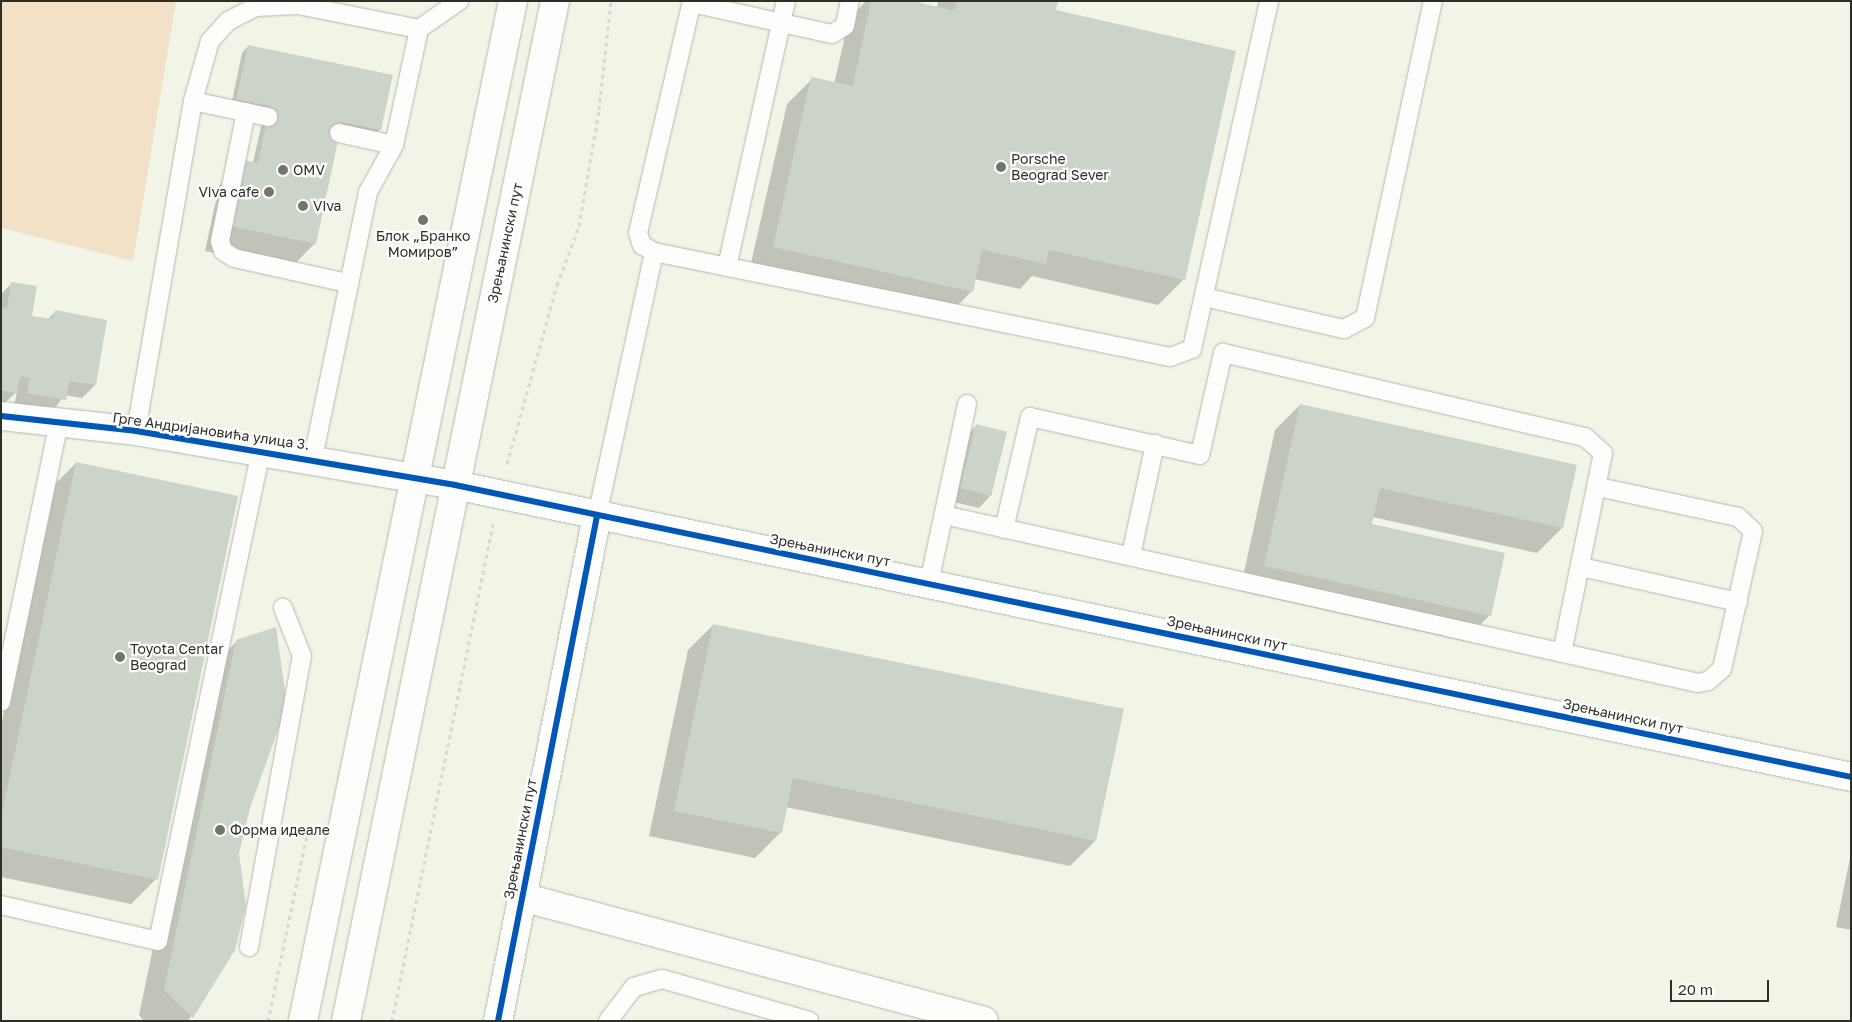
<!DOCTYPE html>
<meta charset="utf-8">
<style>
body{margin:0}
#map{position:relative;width:1852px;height:1022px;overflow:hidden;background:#f0f5e7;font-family:"Golos Text",sans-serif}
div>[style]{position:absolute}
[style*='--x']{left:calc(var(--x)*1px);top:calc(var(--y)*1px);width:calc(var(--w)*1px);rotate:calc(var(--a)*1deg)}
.green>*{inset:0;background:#f3e1c7}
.shadow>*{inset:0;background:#0003}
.building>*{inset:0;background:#ccd3c9;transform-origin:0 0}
.path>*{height:3px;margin-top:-1.5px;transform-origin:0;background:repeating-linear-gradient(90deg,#d7d9d4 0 4px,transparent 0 8px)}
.roads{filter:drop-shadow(0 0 1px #b5b8ad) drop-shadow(0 0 1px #b5b8ad)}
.service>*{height:18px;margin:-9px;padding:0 9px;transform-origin:9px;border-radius:9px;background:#fdfefb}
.minor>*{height:28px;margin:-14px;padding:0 14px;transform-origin:14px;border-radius:14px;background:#fdfefb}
.secondary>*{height:28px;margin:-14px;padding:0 14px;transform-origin:14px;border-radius:14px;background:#fdfefb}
.cycleway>*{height:6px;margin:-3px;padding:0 3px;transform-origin:3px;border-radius:3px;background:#0057b8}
.dots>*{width:14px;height:14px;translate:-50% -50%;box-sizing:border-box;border:2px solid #fff;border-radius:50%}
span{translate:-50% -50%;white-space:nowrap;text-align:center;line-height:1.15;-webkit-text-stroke:4.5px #fff;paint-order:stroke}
.poi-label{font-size:14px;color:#2d3027}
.left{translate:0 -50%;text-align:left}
.right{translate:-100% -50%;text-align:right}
.street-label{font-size:14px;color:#2d3027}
.frame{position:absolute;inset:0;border:2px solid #2d3027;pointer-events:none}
.scale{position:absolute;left:1670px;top:980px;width:99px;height:22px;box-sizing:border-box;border:2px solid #2d3027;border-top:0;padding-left:6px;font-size:15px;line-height:18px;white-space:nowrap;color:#2d3027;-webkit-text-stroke:4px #fff;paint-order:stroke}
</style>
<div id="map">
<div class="green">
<i style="clip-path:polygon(1px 1px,176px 1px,133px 261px,1px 228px)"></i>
</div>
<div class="shadow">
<i style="clip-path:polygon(866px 1px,907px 1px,937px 8px,938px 1px,1057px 1px,1055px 11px,1235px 52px,1183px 280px,1158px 305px,1032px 276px,1020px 289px,974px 279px,972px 291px,946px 317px,749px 272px,787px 104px,812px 79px,834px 84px,849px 19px)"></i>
<i style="clip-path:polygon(248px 46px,380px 129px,374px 136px,339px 129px,315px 243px,290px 269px,205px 251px,219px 186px,244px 161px,253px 163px,264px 113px,231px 106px,242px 53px)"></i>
<i style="clip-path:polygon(12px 283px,31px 317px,47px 320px,55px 312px,95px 385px,82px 398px,65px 395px,51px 413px,14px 406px,17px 392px,1px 406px,1px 294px)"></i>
<i style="clip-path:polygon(1300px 405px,1562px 528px,1537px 553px,1372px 517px,1370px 525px,1490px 615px,1464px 641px,1240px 591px,1275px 430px)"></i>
<i style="clip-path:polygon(976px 426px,992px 494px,979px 508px,949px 501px,963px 439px)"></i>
<i style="clip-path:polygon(76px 463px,156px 879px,131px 904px,1px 877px,1px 726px,51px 488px)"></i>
<i style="clip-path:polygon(713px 625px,1095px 841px,1070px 866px,786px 807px,781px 832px,755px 858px,649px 836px,688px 650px)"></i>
<i style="clip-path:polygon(237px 641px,248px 808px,237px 853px,234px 949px,188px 1021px,144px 1021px,139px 1015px,212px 666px)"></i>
<i style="clip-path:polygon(1851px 853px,1851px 930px,1836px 927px)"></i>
</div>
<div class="building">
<i style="clip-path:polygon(871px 1px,913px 1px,955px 11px,957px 1px,1058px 1px,1056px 10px,1236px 51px,1185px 280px,1049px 250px,1046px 264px,982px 250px,973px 292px,773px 247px,811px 77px,853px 86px)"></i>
<i style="clip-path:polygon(248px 45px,393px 75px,381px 130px,342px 122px,316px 244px,230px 226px,243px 160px,258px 163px,270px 106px,236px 100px)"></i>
<i style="clip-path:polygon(11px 282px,37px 286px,32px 316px,53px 319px,55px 310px,107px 320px,96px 385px,69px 381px,66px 400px,27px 393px,30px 378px,20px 376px,17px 393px,1px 390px,1px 308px,7px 309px)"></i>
<i style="clip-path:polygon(1300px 404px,1577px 465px,1563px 528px,1380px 488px,1372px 524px,1505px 553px,1491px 616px,1264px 566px)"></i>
<i style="left:976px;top:424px;width:32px;height:66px;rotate:14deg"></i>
<i style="clip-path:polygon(76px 462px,238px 496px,158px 880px,1px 847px,1px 818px)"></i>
<i style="clip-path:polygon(713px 624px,1124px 709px,1096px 841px,793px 778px,782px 833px,674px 811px)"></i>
<i style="clip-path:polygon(276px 627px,287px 705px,250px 808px,239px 853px,246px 906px,235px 950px,193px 1018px,164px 990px,236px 640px)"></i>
</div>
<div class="path">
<i style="--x:507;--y:464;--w:186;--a:-74.4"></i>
<i style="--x:557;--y:285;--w:63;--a:-69.6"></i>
<i style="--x:579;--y:226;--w:118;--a:-80.2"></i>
<i style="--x:599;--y:110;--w:110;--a:-83.7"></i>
<i style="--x:268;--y:1021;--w:191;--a:-78.2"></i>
<i style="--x:392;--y:1021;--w:507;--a:-78.51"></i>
</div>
<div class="roads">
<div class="service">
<i style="--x:692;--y:1;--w:238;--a:103.1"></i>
<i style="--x:638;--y:233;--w:13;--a:72"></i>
<i style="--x:642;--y:245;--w:14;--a:30"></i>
<i style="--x:654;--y:252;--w:527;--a:11.5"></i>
<i style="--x:1170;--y:357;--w:23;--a:-20"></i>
<i style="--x:1192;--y:349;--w:356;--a:-77.5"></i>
<i style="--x:692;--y:3;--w:143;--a:12.5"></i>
<i style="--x:832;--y:34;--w:15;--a:-32"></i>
<i style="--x:845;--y:26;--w:25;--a:-79"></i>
<i style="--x:193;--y:101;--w:77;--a:12"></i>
<i style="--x:246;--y:112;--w:132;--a:101.4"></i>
<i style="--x:220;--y:241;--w:10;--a:73"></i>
<i style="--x:223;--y:251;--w:13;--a:32"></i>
<i style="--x:234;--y:258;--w:116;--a:12.5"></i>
<i style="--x:339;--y:133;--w:56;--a:12.3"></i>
<i style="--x:727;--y:267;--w:272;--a:-77.5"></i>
<i style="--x:1204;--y:297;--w:144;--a:12.9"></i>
<i style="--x:1344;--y:329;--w:24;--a:-28"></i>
<i style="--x:1365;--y:318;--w:324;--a:-77.9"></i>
<i style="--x:136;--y:431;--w:335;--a:-80.2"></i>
<i style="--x:193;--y:101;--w:62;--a:-74.2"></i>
<i style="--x:210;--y:41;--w:27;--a:-48"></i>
<i style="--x:228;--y:21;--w:31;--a:-27"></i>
<i style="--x:256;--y:7;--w:42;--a:-2.7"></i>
<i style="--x:298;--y:5;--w:123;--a:11.2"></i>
<i style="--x:313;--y:458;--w:272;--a:-78.3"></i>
<i style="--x:368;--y:192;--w:54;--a:-61"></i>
<i style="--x:394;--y:145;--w:119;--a:-77.8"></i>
<i style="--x:419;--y:29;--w:49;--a:-35"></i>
<i style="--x:944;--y:515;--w:772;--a:12.56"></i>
<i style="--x:1698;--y:683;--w:10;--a:-11"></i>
<i style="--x:1708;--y:681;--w:18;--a:-41"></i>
<i style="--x:1722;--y:669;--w:141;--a:-77.3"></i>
<i style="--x:1753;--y:531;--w:21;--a:-137"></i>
<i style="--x:1738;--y:517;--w:143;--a:-167.9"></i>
<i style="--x:597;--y:516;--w:270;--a:-77.8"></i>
<i style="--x:1004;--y:529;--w:115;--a:-76.9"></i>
<i style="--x:1030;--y:417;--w:174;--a:12.6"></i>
<i style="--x:1200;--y:455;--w:105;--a:-77.3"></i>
<i style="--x:1223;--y:353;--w:372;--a:13.1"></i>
<i style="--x:1585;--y:437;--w:24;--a:42"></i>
<i style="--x:1603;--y:453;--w:204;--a:101.6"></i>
<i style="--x:1131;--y:555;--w:114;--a:-77.8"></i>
<i style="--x:1581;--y:567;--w:161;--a:12.6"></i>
<i style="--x:929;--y:583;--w:183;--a:-78"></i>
<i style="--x:1;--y:702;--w:285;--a:-78.3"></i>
<i style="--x:1;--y:905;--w:161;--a:12.9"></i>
<i style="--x:158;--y:941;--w:501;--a:-78.13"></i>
<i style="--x:249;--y:947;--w:296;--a:-79.7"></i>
<i style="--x:302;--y:656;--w:52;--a:-111.6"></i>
<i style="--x:608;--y:1021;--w:43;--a:-52.6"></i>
<i style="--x:634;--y:987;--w:29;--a:-16"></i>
<i style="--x:662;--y:979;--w:153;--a:15.9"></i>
</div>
<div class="minor">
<i style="--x:1;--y:416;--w:136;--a:6.3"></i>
<i style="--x:136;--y:431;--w:324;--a:9.6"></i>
<i style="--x:455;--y:485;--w:1426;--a:11.81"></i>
<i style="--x:522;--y:897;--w:478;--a:15"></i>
<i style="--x:498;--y:1021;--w:515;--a:-78.91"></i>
</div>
<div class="secondary">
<i style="--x:303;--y:1021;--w:1041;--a:-78.37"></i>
<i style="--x:346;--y:1021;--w:1041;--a:-78.42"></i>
</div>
</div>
<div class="cycleway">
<i style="--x:1;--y:416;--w:136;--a:6.3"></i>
<i style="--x:136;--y:431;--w:324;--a:9.6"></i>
<i style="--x:455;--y:485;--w:1426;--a:11.81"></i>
<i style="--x:498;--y:1021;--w:515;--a:-78.91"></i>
</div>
<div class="dots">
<i style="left:1001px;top:167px;background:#71756a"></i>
<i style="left:283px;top:170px;background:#71756a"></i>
<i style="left:269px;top:192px;background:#71756a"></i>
<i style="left:303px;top:206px;background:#71756a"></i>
<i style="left:423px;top:220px;background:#71756a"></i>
<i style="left:120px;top:657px;background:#71756a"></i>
<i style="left:220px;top:830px;background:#71756a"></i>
</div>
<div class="poi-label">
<span class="left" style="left:1011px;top:167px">Porsche<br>Beograd Sever</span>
<span class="left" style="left:293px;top:170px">OMV</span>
<span class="right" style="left:259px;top:192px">Viva cafe</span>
<span class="left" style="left:313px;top:206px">Viva</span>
<span style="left:423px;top:244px">Блок „Бранко<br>Момиров”</span>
<span class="left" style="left:130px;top:657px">Toyota Centar<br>Beograd</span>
<span class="left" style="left:230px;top:830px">Форма идеале</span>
</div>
<div class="street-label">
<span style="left:505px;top:243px;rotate:-78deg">Зрењанински пут</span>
<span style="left:211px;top:431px;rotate:8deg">Грге Андријановића улица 3.</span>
<span style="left:830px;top:550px;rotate:11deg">Зрењанински пут</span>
<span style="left:1227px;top:633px;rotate:12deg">Зрењанински пут</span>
<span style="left:1623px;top:716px;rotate:12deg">Зрењанински пут</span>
<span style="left:520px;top:839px;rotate:-79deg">Зрењанински пут</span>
</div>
<div class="frame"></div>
<div class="scale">20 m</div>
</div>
